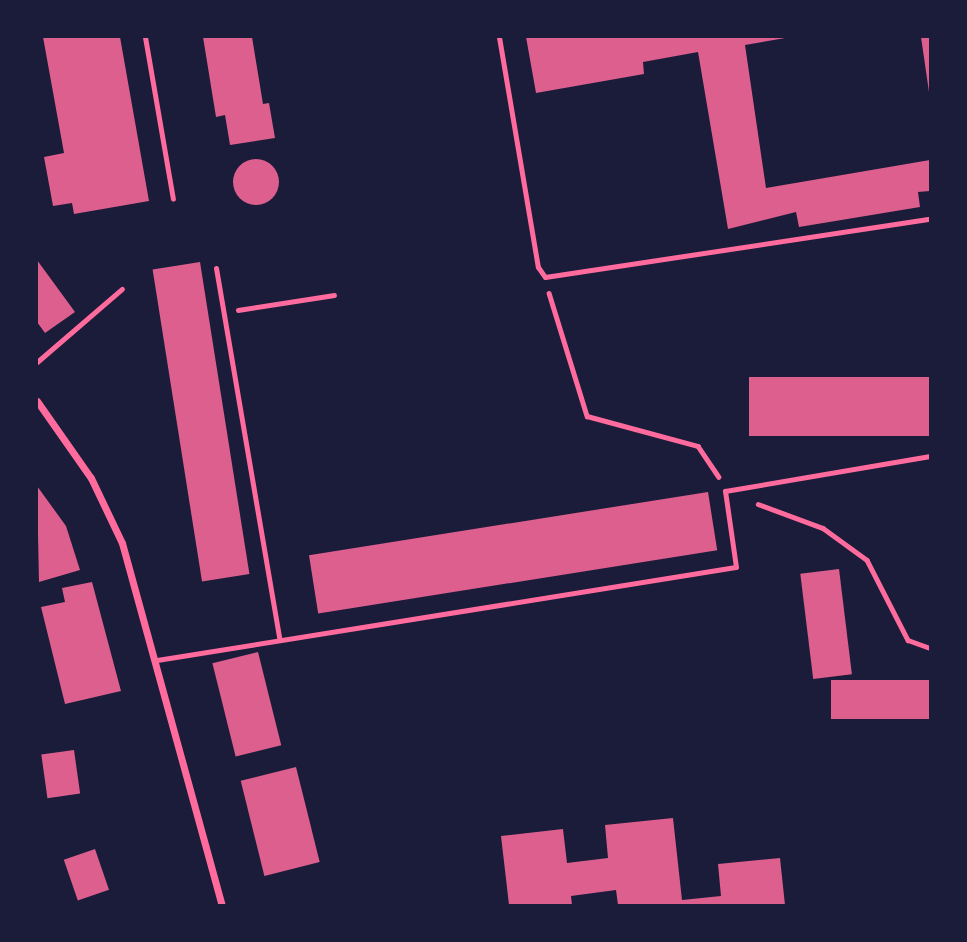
<!DOCTYPE html>
<style>
body{margin:0}
#map{position:relative;width:967px;height:942px;overflow:hidden;background:#1b1b3a;font-family:"Alegreya Sans",sans-serif}
div>[style]{position:absolute}
[style*='--x']{left:calc(var(--x)*1px);top:calc(var(--y)*1px);width:calc(var(--w)*1px);rotate:calc(var(--a)*1deg)}
.building>*{inset:0;background:#dd5f8e;transform-origin:0 0}
.round{border-radius:50%}
.path>*{height:4.5px;margin:-2.25px;padding:0 2.25px;transform-origin:2.25px;border-radius:2.25px;background:#ff6b9d}
.service>*{height:5px;margin:-2.5px;padding:0 2.5px;transform-origin:2.5px;border-radius:2.5px;background:#ff6b9d}
.minor>*{height:7px;margin:-3.5px;padding:0 3.5px;transform-origin:3.5px;border-radius:3.5px;background:#ff6b9d}
span{translate:-50% -50%;white-space:nowrap;text-align:center;line-height:1.15;-webkit-text-stroke:5px #1b1b3a;paint-order:stroke}
.frame{position:absolute;inset:0;border:38px solid #1b1b3a;pointer-events:none}
</style>
<div id="map">
<div class="building">
<i style="clip-path:polygon(43px 37px,120px 37px,149px 201px,74px 214px,72px 203px,53px 206px,44px 157px,64px 153px)"></i>
<i style="clip-path:polygon(203px 37px,252px 37px,263px 104px,269px 103px,275px 138px,230px 145px,225px 115px,216px 117px)"></i>
<i style="clip-path:polygon(526px 37px,791px 37px,745px 45px,766px 188px,930px 160px,930px 191px,918px 192px,920px 207px,799px 227px,796px 212px,728px 229px,698px 52px,643px 62px,644px 74px,536px 93px)"></i>
<i style="clip-path:polygon(921px 37px,930px 37px,930px 92px,929px 92px)"></i>
<i class="round" style="left:233px;top:159px;width:46px;height:46px"></i>
<i style="clip-path:polygon(37px 260px,75px 312px,45px 333px,37px 322px)"></i>
<i style="left:200px;top:262px;width:316px;height:48px;rotate:81deg"></i>
<i style="left:930px;top:377px;width:59px;height:181px;rotate:90deg"></i>
<i style="clip-path:polygon(37px 486px,66px 526px,80px 570px,39px 582px)"></i>
<i style="left:708px;top:492px;width:59px;height:404px;rotate:81deg"></i>
<i style="left:839px;top:569px;width:106px;height:39px;rotate:83deg"></i>
<i style="clip-path:polygon(92px 582px,121px 691px,65px 704px,41px 607px,65px 602px,62px 588px)"></i>
<i style="left:258px;top:652px;width:96px;height:47px;rotate:76deg"></i>
<i style="left:930px;top:680px;width:39px;height:99px;rotate:90deg"></i>
<i style="left:74px;top:750px;width:44px;height:33px;rotate:82deg"></i>
<i style="left:296px;top:767px;width:98px;height:57px;rotate:76deg"></i>
<i style="clip-path:polygon(673px 818px,682px 900px,721px 896px,718px 864px,780px 858px,785px 905px,618px 905px,616px 890px,571px 896px,572px 905px,509px 905px,501px 836px,563px 829px,567px 863px,608px 858px,605px 825px)"></i>
<i style="left:95px;top:849px;width:43px;height:33px;rotate:71deg"></i>
</div>
<div class="path">
<i style="--x:549;--y:293;--w:129;--a:72.8"></i>
<i style="--x:587;--y:416;--w:115;--a:15.1"></i>
<i style="--x:698;--y:446;--w:37;--a:56"></i>
<i style="--x:238;--y:310;--w:97;--a:-8.9"></i>
<i style="--x:758;--y:504;--w:69;--a:20.3"></i>
<i style="--x:823;--y:528;--w:54;--a:36"></i>
<i style="--x:867;--y:560;--w:90;--a:62.9"></i>
<i style="--x:908;--y:640;--w:23;--a:20"></i>
</div>
<div class="service">
<i style="--x:145;--y:37;--w:164;--a:80.2"></i>
<i style="--x:499;--y:37;--w:233;--a:80.4"></i>
<i style="--x:538;--y:267;--w:12;--a:55"></i>
<i style="--x:545;--y:277;--w:389;--a:-8.6"></i>
<i style="--x:216;--y:268;--w:375;--a:80.3"></i>
<i style="--x:37;--y:362;--w:112;--a:-40.7"></i>
<i style="--x:157;--y:660;--w:586;--a:-9.13"></i>
<i style="--x:736;--y:567;--w:77;--a:-98.2"></i>
<i style="--x:725;--y:491;--w:208;--a:-9.7"></i>
</div>
<div class="minor">
<i style="--x:37;--y:401;--w:94;--a:55"></i>
<i style="--x:91;--y:478;--w:72;--a:64.5"></i>
<i style="--x:122;--y:543;--w:376;--a:74.6"></i>
</div>
<div class="frame"></div>
</div>
